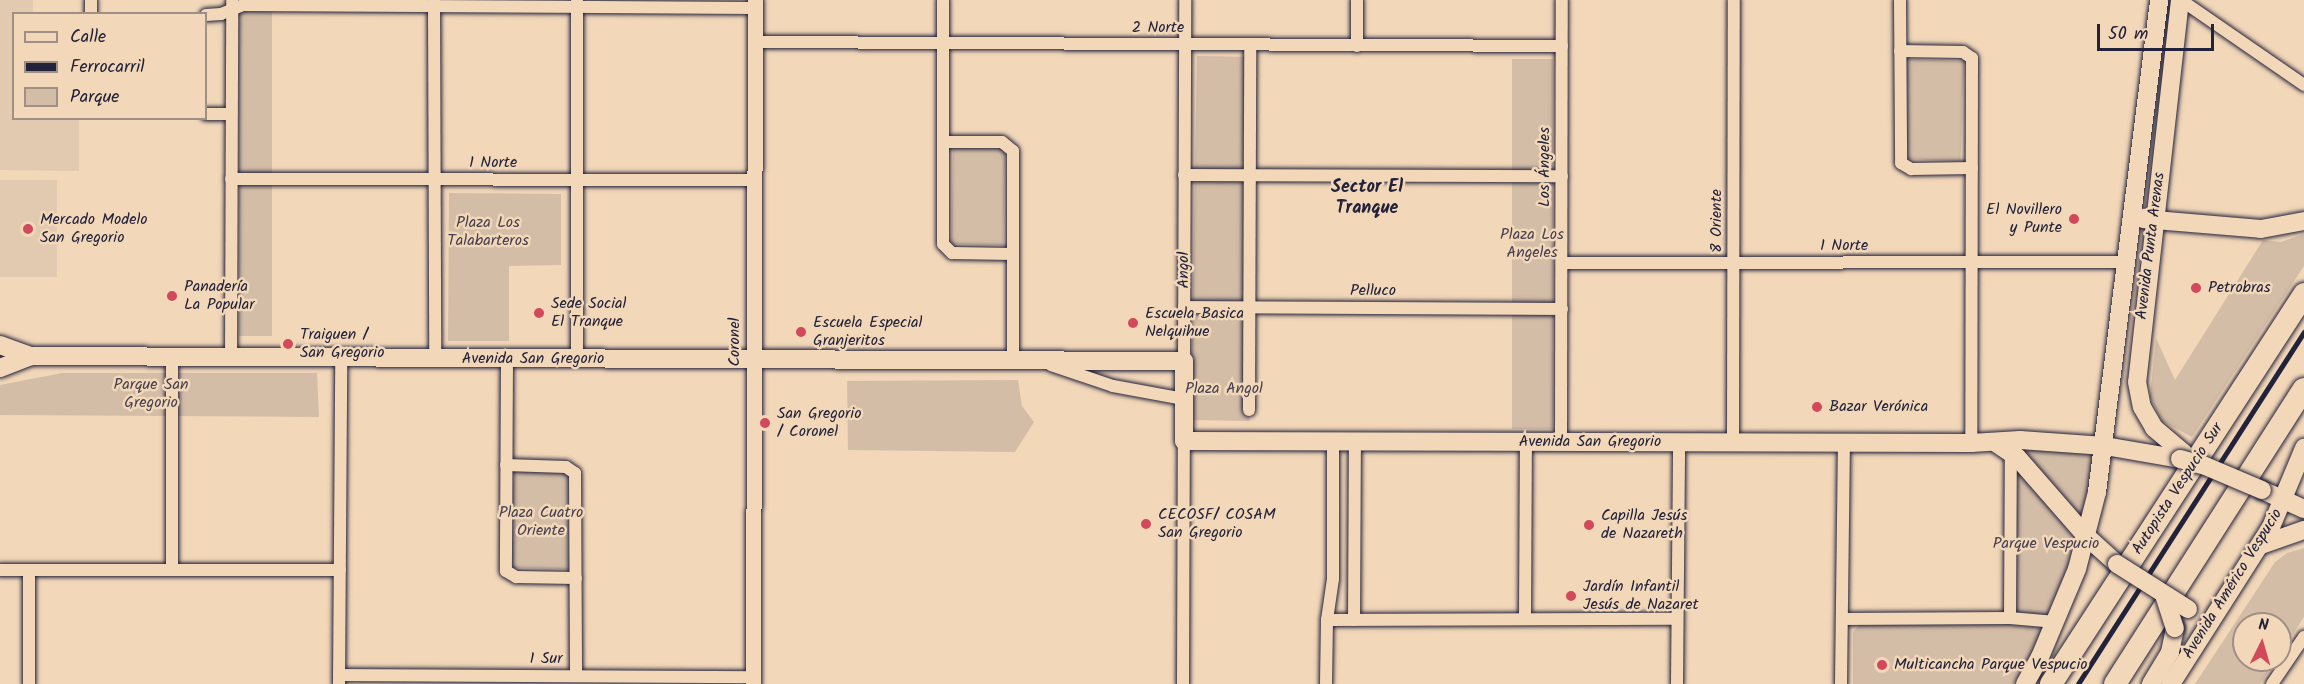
<!DOCTYPE html>
<meta charset="utf-8">
<style>
body{margin:0}
#map{position:relative;width:2304px;height:684px;overflow:hidden;background:#f2d7b9;font-family:Kalam,sans-serif}
div>[style]{position:absolute}
[style*='--x']{left:calc(var(--x)*1px);top:calc(var(--y)*1px);width:calc(var(--w)*1px);rotate:calc(var(--a)*1deg)}
.built>*{inset:0;background:#e2cab0;transform-origin:0 0}
.green>*{inset:0;background:#d4bda7;transform-origin:0 0}
.roads{filter:drop-shadow(0 0 2px #22223b) drop-shadow(0 0 2px #22223b)}
.minor>*{height:12px;margin:-6px;padding:0 6px;transform-origin:6px;border-radius:6px;background:#f2d7b9}
.tertiary>*{height:15px;margin:-7.5px;padding:0 7.5px;transform-origin:7.5px;border-radius:7.5px;background:#f2d7b9}
.secondary>*{height:18px;margin:-9px;padding:0 9px;transform-origin:9px;border-radius:9px;background:#f2d7b9}
.motorway>*{height:22px;margin:-11px;padding:0 11px;transform-origin:11px;border-radius:11px;background:#f2d7b9}
.rail>*{height:4.5px;margin:-2.25px;padding:0 2.25px;transform-origin:2.25px;border-radius:2.25px;background:#22223b}
.bridges{filter:drop-shadow(0 0 2px #22223b) drop-shadow(0 0 2px #22223b)}
.secondary-bridge>*{height:18px;margin:-9px;padding:0 9px;transform-origin:9px;border-radius:9px;background:#f2d7b9}
.dots>*{width:16px;height:16px;translate:-50% -50%;box-sizing:border-box;border:3px solid #f2d7b9;border-radius:50%}
span{translate:-50% -50%;white-space:nowrap;text-align:center;line-height:1.15;-webkit-text-stroke:5px #f2d7b9;paint-order:stroke}
.street-label{font-size:16px;color:#22223b}
.poi-label{font-size:16px;color:#22223b}
.right{translate:-100% -50%;text-align:right}
.left{translate:0 -50%;text-align:left}
.park-label{font-size:16px;color:#464151}
.neighbourhood-label{font-size:18px;color:#22223b;font-weight:700}
.legend{position:absolute;left:12px;top:12px;width:195px;height:108px;box-sizing:border-box;background:#f2d7b9;border:2px solid #9f8f87;margin:0;padding:8px 10px;list-style:none;font-size:18px;color:#22223b}
.legend li{display:flex;align-items:center;gap:12px;height:30px}
.legend b{width:30px;border:2px solid #9f8f87}
.north{position:absolute;left:2232px;top:612px;width:60px;height:60px;box-sizing:border-box;background:#f2d7b9;border:2px solid #9f8f87;border-radius:50%;rotate:5deg;font-size:16px;font-weight:700;line-height:24px;text-align:center;color:#22223b}
.north::after{content:'';display:block;margin:auto;width:21px;height:27px;background:#d1495b;clip-path:polygon(50% 0,100% 100%,50% 72%,0 100%)}
.scale{position:absolute;left:2097px;top:24px;width:117px;height:27px;box-sizing:border-box;border:3px solid #22223b;border-top:0;padding-left:8px;font-size:18px;line-height:21px;white-space:nowrap;color:#22223b;-webkit-text-stroke:4px #f2d7b9;paint-order:stroke}
</style>
<div id="map">
<div class="built">
<i style="clip-path:polygon(0 0,33px 0,33px 13px,14px 14px,14px 118px,79px 119px,79px 171px,0 170px)"></i>
<i style="left:0;top:180px;width:57px;height:97px"></i>
</div>
<div class="green">
<i style="left:239px;top:0;width:33px;height:336px"></i>
<i style="left:1197px;top:56px;width:59px;height:364px;rotate:1deg"></i>
<i style="left:1512px;top:59px;width:41px;height:370px"></i>
<i style="left:1906px;top:59px;width:58px;height:100px;rotate:2deg"></i>
<i style="left:953px;top:148px;width:52px;height:96px;rotate:1deg"></i>
<i style="clip-path:polygon(449px 193px,561px 194px,561px 265px,509px 266px,509px 341px,448px 341px)"></i>
<i style="clip-path:polygon(2304px 234px,2304px 266px,2192px 437px,2162px 421px,2150px 397px,2156px 338px,2175px 380px,2263px 240px,2281px 242px)"></i>
<i style="clip-path:polygon(62px 373px,317px 373px,319px 417px,0 415px,0 385px)"></i>
<i style="clip-path:polygon(1018px 380px,1022px 406px,1034px 422px,1015px 452px,848px 450px,847px 381px)"></i>
<i style="clip-path:polygon(2019px 448px,2093px 454px,2096px 461px,2082px 519px)"></i>
<i style="clip-path:polygon(514px 469px,565px 470px,570px 477px,570px 569px,510px 568px)"></i>
<i style="clip-path:polygon(2018px 469px,2075px 533px,2077px 545px,2050px 619px,2015px 616px)"></i>
<i style="clip-path:polygon(2304px 548px,2304px 617px,2280px 654px,2280px 624px,2244px 624px,2244px 660px,2276px 660px,2260px 684px,2195px 684px,2275px 562px,2287px 553px)"></i>
<i style="clip-path:polygon(2015px 624px,2037px 626px,2043px 634px,2014px 684px,1853px 684px,1853px 632px,1859px 625px)"></i>
</div>
<div class="roads">
<div class="minor">
<i style="--x:434;--y:0;--w:359;--a:89.8"></i>
<i style="--x:943;--y:0;--w:244;--a:90"></i>
<i style="--x:943;--y:244;--w:13;--a:45"></i>
<i style="--x:952;--y:253;--w:61;--a:0.9"></i>
<i style="--x:1900;--y:0;--w:163;--a:89.6"></i>
<i style="--x:1901;--y:163;--w:12;--a:31"></i>
<i style="--x:1911;--y:169;--w:61;--a:-0.9"></i>
<i style="--x:2181;--y:0;--w:150;--a:34.6"></i>
<i style="--x:91;--y:14;--w:14;--a:-90"></i>
<i style="--x:206;--y:15;--w:15;--a:-4"></i>
<i style="--x:221;--y:14;--w:24;--a:-22"></i>
<i style="--x:243;--y:5;--w:512;--a:0.34"></i>
<i style="--x:755;--y:42;--w:807;--a:0.28"></i>
<i style="--x:1357;--y:46;--w:46;--a:-90"></i>
<i style="--x:1900;--y:51;--w:63;--a:0.9"></i>
<i style="--x:1963;--y:52;--w:11;--a:34"></i>
<i style="--x:1972;--y:58;--w:385;--a:90.1"></i>
<i style="--x:206;--y:114;--w:25;--a:0"></i>
<i style="--x:943;--y:142;--w:59;--a:0"></i>
<i style="--x:1002;--y:142;--w:14;--a:39"></i>
<i style="--x:1013;--y:151;--w:209;--a:90"></i>
<i style="--x:1184;--y:175;--w:378;--a:0.2"></i>
<i style="--x:231;--y:179;--w:523;--a:0.11"></i>
<i style="--x:1562;--y:263;--w:565;--a:-0.1"></i>
<i style="--x:1184;--y:307;--w:378;--a:0.3"></i>
<i style="--x:231;--y:359;--w:359;--a:-89.8"></i>
<i style="--x:507;--y:359;--w:212;--a:90.3"></i>
<i style="--x:506;--y:571;--w:12;--a:31"></i>
<i style="--x:516;--y:577;--w:60;--a:1"></i>
<i style="--x:577;--y:359;--w:358;--a:-90"></i>
<i style="--x:1184;--y:361;--w:361;--a:-89.8"></i>
<i style="--x:1051;--y:365;--w:65;--a:18.7"></i>
<i style="--x:1113;--y:386;--w:72;--a:10.4"></i>
<i style="--x:1249;--y:410;--w:365;--a:-89.8"></i>
<i style="--x:1561;--y:442;--w:442;--a:-89.9"></i>
<i style="--x:1733;--y:443;--w:443;--a:-89.9"></i>
<i style="--x:506;--y:465;--w:60;--a:1.9"></i>
<i style="--x:566;--y:467;--w:11;--a:34"></i>
<i style="--x:575;--y:473;--w:203;--a:89.7"></i>
<i style="--x:172;--y:569;--w:211;--a:-90"></i>
<i style="--x:0;--y:570;--w:340;--a:0"></i>
<i style="--x:2010;--y:618;--w:167;--a:-89.7"></i>
<i style="--x:1525;--y:619;--w:177;--a:-89.7"></i>
<i style="--x:1842;--y:619;--w:168;--a:-0.3"></i>
<i style="--x:2010;--y:618;--w:46;--a:5"></i>
<i style="--x:1327;--y:620;--w:350;--a:-0.2"></i>
<i style="--x:1354;--y:620;--w:179;--a:-89.7"></i>
<i style="--x:339;--y:675;--w:414;--a:0.3"></i>
<i style="--x:29;--y:684;--w:114;--a:-90"></i>
<i style="--x:339;--y:684;--w:325;--a:-89.6"></i>
<i style="--x:1183;--y:684;--w:243;--a:-89.8"></i>
<i style="--x:1326;--y:684;--w:64;--a:-89.1"></i>
<i style="--x:1327;--y:620;--w:41;--a:-81.7"></i>
<i style="--x:1333;--y:579;--w:138;--a:-90"></i>
<i style="--x:1677;--y:684;--w:242;--a:-89.5"></i>
<i style="--x:1841;--y:684;--w:241;--a:-89.3"></i>
<i style="--x:2272;--y:684;--w:57;--a:-55.8"></i>
</div>
<div class="tertiary">
<i style="--x:753;--y:684;--w:684;--a:-89.83"></i>
</div>
<div class="secondary">
<i style="--x:2180;--y:0;--w:384;--a:96.4"></i>
<i style="--x:2137;--y:382;--w:25;--a:79"></i>
<i style="--x:2142;--y:407;--w:24;--a:60"></i>
<i style="--x:2154;--y:428;--w:39;--a:40"></i>
<i style="--x:2143;--y:219;--w:118;--a:4.8"></i>
<i style="--x:2261;--y:229;--w:44;--a:-10.5"></i>
<i style="--x:0;--y:345;--w:33;--a:20"></i>
<i style="--x:0;--y:368;--w:33;--a:-21"></i>
<i style="--x:31;--y:356;--w:1153;--a:0.25"></i>
<i style="--x:1184;--y:361;--w:80;--a:90"></i>
<i style="--x:1184;--y:441;--w:787;--a:0.15"></i>
<i style="--x:1971;--y:443;--w:49;--a:-3.5"></i>
<i style="--x:2020;--y:440;--w:85;--a:4"></i>
<i style="--x:2105;--y:446;--w:76;--a:9.8"></i>
<i style="--x:1996;--y:443;--w:25;--a:34"></i>
<i style="--x:2017;--y:457;--w:105;--a:48.9"></i>
<i style="--x:2086;--y:536;--w:42;--a:42.1"></i>
<i style="--x:2262;--y:490;--w:46;--a:24.3"></i>
<i style="--x:2261;--y:545;--w:46;--a:-19.2"></i>
<i style="--x:2025;--y:684;--w:31;--a:-61"></i>
<i style="--x:2040;--y:657;--w:95;--a:-67.2"></i>
<i style="--x:2077;--y:569;--w:80;--a:-75.4"></i>
<i style="--x:2097;--y:492;--w:496;--a:-82.8"></i>
<i style="--x:2151;--y:684;--w:37;--a:-59"></i>
<i style="--x:2170;--y:652;--w:25;--a:-78"></i>
<i style="--x:2171;--y:684;--w:186;--a:-57.5"></i>
<i style="--x:2271;--y:527;--w:86;--a:-67.3"></i>
</div>
<div class="motorway">
<i style="--x:2051;--y:684;--w:465;--a:-57"></i>
<i style="--x:2115;--y:684;--w:350;--a:-57.4"></i>
</div>
</div>
<div class="rail">
<i style="--x:2078;--y:684;--w:418;--a:-57.3"></i>
</div>
<div class="bridges">
<div class="secondary-bridge">
<i style="--x:2180;--y:459;--w:24;--a:15"></i>
<i style="--x:2203;--y:465;--w:64;--a:23"></i>
<i style="--x:2117;--y:564;--w:84;--a:32.4"></i>
<i style="--x:2164;--y:595;--w:35;--a:72"></i>
</div>
</div>
<div class="dots">
<i style="left:2074px;top:219px;background:#d1495b"></i>
<i style="left:28px;top:229px;background:#d1495b"></i>
<i style="left:2196px;top:288px;background:#d1495b"></i>
<i style="left:172px;top:296px;background:#d1495b"></i>
<i style="left:539px;top:313px;background:#d1495b"></i>
<i style="left:1133px;top:323px;background:#d1495b"></i>
<i style="left:801px;top:332px;background:#d1495b"></i>
<i style="left:288px;top:344px;background:#d1495b"></i>
<i style="left:1817px;top:407px;background:#d1495b"></i>
<i style="left:765px;top:423px;background:#d1495b"></i>
<i style="left:1146px;top:524px;background:#d1495b"></i>
<i style="left:1589px;top:525px;background:#d1495b"></i>
<i style="left:1571px;top:596px;background:#d1495b"></i>
<i style="left:1882px;top:665px;background:#d1495b"></i>
</div>
<div class="street-label">
<span style="left:1158px;top:28px">2 Norte</span>
<span style="left:493px;top:163px">1 Norte</span>
<span style="left:1545px;top:167px;rotate:-90deg">Los Ángeles</span>
<span style="left:1717px;top:221px;rotate:-90deg">8 Oriente</span>
<span style="left:1844px;top:246px">1 Norte</span>
<span style="left:2151px;top:246px;rotate:-83deg">Avenida Punta Arenas</span>
<span style="left:1184px;top:270px;rotate:-90deg">Angol</span>
<span style="left:1373px;top:291px">Pelluco</span>
<span style="left:735px;top:342px;rotate:-90deg">Coronel</span>
<span style="left:533px;top:359px">Avenida San Gregorio</span>
<span style="left:1590px;top:442px">Avenida San Gregorio</span>
<span style="left:2178px;top:489px;rotate:-57deg">Autopista Vespucio Sur</span>
<span style="left:2233px;top:584px;rotate:-58deg">Avenida Américo Vespucio</span>
<span style="left:546px;top:659px">1 Sur</span>
</div>
<div class="poi-label">
<span class="right" style="left:2062px;top:219px">El Novillero<br>y Punte</span>
<span class="left" style="left:40px;top:229px">Mercado Modelo<br>San Gregorio</span>
<span class="left" style="left:184px;top:296px">Panadería<br>La Popular</span>
<span class="left" style="left:2208px;top:288px">Petrobras</span>
<span class="left" style="left:551px;top:313px">Sede Social<br>El Tranque</span>
<span class="left" style="left:1145px;top:323px">Escuela Basica<br>Nelquihue</span>
<span class="left" style="left:813px;top:332px">Escuela Especial<br>Granjeritos</span>
<span class="left" style="left:300px;top:344px">Traiguen /<br>San Gregorio</span>
<span class="left" style="left:1829px;top:407px">Bazar Verónica</span>
<span class="left" style="left:777px;top:423px">San Gregorio<br>/ Coronel</span>
<span class="left" style="left:1158px;top:524px">CECOSF/ COSAM<br>San Gregorio</span>
<span class="left" style="left:1601px;top:525px">Capilla Jesús<br>de Nazareth</span>
<span class="left" style="left:1583px;top:596px">Jardín Infantil<br>Jesús de Nazaret</span>
<span class="left" style="left:1894px;top:665px">Multicancha Parque Vespucio</span>
</div>
<div class="park-label">
<span style="left:488px;top:232px">Plaza Los<br>Talabarteros</span>
<span style="left:1532px;top:244px">Plaza Los<br>Angeles</span>
<span style="left:151px;top:394px">Parque San<br>Gregorio</span>
<span style="left:1224px;top:389px">Plaza Angol</span>
<span style="left:541px;top:522px">Plaza Cuatro<br>Oriente</span>
<span style="left:2046px;top:544px">Parque Vespucio</span>
</div>
<div class="neighbourhood-label">
<span style="left:1367px;top:199px">Sector El<br>Tranque</span>
</div>
<ul class="legend">
<li><b style="height:8px;background:#f2d7b9"></b>Calle</li>
<li><b style="height:8px;background:#22223b"></b>Ferrocarril</li>
<li><b style="height:16px;background:#d4bda7"></b>Parque</li>
</ul>
<div class="north">N</div>
<div class="scale">50 m</div>
</div>
